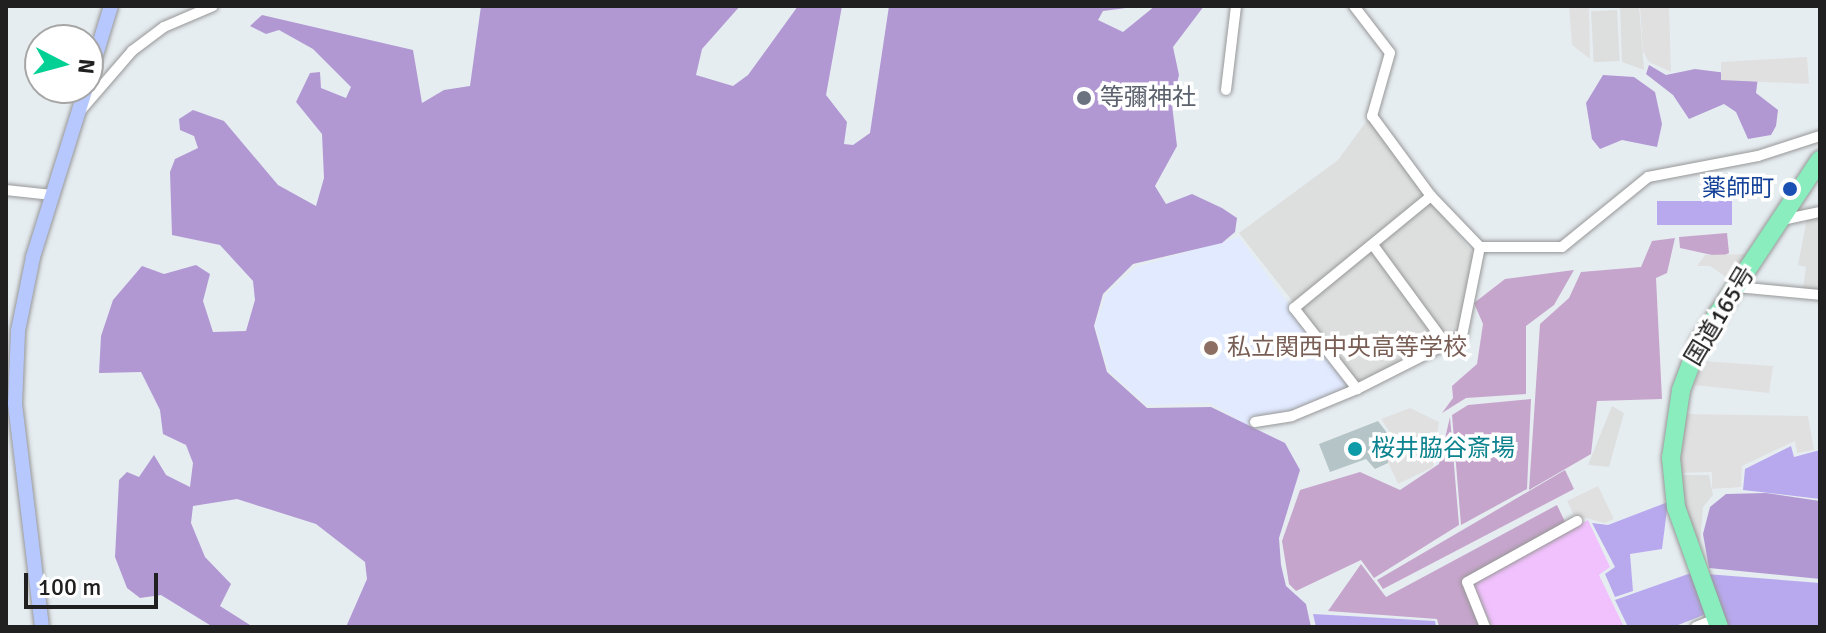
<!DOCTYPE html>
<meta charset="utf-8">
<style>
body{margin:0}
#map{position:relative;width:1826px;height:633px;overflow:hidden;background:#e6edf1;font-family:Signika,"Noto Sans JP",sans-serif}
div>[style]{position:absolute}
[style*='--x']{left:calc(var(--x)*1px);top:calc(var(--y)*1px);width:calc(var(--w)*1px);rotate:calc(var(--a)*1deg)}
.residential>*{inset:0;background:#dddede;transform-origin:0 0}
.education>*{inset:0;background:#e1eaff}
.grass>*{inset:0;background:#b8a9ee;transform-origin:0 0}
.forest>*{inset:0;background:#b198d3}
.cemetery>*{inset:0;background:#c6a5cc}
.park>*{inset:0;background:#f1c1fd}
.parking>*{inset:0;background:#e0e0e0}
.building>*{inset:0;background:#b5c4c6}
.roads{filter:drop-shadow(0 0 2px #979797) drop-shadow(0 0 2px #979797)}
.street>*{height:10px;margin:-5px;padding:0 5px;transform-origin:5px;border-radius:5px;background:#fff}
.secondary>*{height:14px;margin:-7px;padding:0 7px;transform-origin:7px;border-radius:7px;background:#b7c8fe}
.highway>*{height:18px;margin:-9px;padding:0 9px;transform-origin:9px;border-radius:9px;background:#89edbe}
.dots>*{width:22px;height:22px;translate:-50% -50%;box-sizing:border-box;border:4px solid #fff;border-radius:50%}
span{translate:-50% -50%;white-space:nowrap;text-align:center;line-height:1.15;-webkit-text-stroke:7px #fff;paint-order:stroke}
.worship-label{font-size:24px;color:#5b616d}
.left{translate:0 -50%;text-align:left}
.transit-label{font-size:24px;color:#164399}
.right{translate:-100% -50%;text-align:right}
.street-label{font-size:24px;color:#202020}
.education-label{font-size:24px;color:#785e54}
.culture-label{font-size:24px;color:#0d838f}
.frame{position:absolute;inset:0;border:8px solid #202020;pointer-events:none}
.north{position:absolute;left:24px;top:24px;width:80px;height:80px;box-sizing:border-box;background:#fff;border:2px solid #a6a6a6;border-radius:50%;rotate:96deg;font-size:22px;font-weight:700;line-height:32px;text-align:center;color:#202020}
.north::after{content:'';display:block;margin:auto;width:28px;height:36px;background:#00d094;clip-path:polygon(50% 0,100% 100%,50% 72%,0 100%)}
.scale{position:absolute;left:24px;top:573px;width:134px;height:36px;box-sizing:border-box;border:4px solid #202020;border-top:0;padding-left:10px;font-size:24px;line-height:28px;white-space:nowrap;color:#202020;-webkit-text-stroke:6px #fff;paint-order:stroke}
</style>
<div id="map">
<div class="residential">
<i style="clip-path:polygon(1620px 6px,1639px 6px,1644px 70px,1622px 62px)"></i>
<i style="left:1617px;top:10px;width:51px;height:26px;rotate:87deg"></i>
<i style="clip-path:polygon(1368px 119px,1474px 255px,1459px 335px,1358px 385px,1239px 233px,1338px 160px)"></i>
<i style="clip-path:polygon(1820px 216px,1820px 289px,1803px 289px,1806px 267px,1798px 265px,1807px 218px)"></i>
<i style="clip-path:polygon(1612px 406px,1624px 413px,1609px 467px,1588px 465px)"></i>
<i style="clip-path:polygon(1678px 475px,1709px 475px,1713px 495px,1703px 507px,1700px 541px,1694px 545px)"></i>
</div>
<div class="education">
<i style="clip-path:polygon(1239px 237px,1351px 389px,1248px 425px,1210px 403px,1147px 405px,1109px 371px,1095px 326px,1106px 294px,1136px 267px)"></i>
</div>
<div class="grass">
<i style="left:1732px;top:201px;width:24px;height:75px;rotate:90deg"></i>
<i style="clip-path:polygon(1791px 446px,1794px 457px,1820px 450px,1820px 499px,1743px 490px,1745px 469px)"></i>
<i style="clip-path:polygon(1668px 502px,1662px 549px,1630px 554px,1633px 591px,1615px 597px,1605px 574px,1615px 567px,1592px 523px,1608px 525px)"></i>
<i style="clip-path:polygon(1691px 573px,1706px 614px,1673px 627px,1628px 627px,1615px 600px)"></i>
<i style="clip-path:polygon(1706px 574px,1820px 583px,1820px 627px,1728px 627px)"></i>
<i style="clip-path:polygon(1313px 614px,1435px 621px,1436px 627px,1316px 627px)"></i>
</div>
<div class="forest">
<i style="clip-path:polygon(481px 6px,740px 6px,702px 49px,696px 75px,733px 86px,748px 75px,798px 6px,842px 6px,826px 95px,847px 122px,844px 144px,853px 145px,870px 133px,889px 6px,1141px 6px,1103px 11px,1098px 20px,1123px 32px,1155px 6px,1204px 6px,1173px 47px,1179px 75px,1172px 105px,1177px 146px,1155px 186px,1166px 204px,1192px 194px,1222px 208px,1237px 218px,1235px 232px,1222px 243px,1133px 264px,1103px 294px,1094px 326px,1107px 372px,1147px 408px,1211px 407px,1285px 443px,1300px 470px,1279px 538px,1281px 565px,1286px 586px,1306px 604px,1311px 627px,346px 627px,367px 579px,365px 562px,316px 524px,237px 499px,193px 506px,191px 523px,205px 557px,231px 584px,220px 606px,250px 625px,213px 627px,161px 595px,140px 598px,127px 588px,115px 557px,119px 480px,127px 472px,139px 477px,154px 455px,166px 475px,190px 487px,193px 463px,186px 445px,163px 434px,160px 410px,141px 372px,99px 373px,101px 336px,113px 300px,142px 266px,164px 274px,196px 265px,210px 274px,203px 301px,213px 332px,246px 331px,255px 300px,253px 281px,220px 245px,172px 235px,170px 172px,175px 159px,198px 148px,194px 136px,180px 130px,179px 119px,193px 110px,224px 121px,278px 185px,316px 206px,324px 178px,322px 134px,296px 102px,310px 73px,320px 72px,321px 88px,346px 98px,351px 87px,313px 49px,279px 30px,266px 34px,250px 26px,262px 15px,413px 50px,422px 103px,444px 90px,470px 86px)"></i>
<i style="clip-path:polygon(1649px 65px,1666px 75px,1695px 69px,1758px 77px,1756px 93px,1778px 110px,1776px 126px,1771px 135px,1748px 139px,1736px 112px,1724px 104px,1689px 119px,1673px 95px,1646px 74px)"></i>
<i style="clip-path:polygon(1603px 75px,1634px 77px,1655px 92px,1662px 124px,1657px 147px,1622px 140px,1600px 149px,1592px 139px,1586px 103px)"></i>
<i style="clip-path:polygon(1766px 493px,1820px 501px,1820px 579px,1709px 568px,1703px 534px,1710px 507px,1726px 494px)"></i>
</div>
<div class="cemetery">
<i style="clip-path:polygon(1727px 233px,1729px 253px,1721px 257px,1680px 248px,1679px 237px)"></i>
<i style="clip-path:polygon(1675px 238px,1667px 273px,1656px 278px,1662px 399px,1597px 401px,1591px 454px,1529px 490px,1540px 324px,1569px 298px,1581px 272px,1641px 267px,1652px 241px)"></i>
<i style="clip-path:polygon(1574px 270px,1554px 305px,1526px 326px,1526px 394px,1466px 398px,1442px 413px,1453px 398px,1452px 386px,1477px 364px,1483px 324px,1474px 303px,1505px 279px)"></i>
<i style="clip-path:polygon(1531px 399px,1527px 489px,1461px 525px,1452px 415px,1468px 405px)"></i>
<i style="clip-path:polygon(1450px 417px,1459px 525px,1374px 578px,1361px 560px,1296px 591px,1289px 584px,1282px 541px,1300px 490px,1360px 472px,1400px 490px,1439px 464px)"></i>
<i style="clip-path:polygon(1565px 470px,1574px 489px,1383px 589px,1377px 580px)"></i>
<i style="clip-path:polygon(1557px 505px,1567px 526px,1468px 588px,1487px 627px,1439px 627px,1437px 619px,1328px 611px,1361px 564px,1386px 597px)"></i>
</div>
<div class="park">
<i style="clip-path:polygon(1588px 520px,1610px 567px,1599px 575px,1624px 627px,1492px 627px,1472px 584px)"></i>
</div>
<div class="parking">
<i style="clip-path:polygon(1569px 6px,1589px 6px,1590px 59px,1572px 45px)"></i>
<i style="clip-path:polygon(1640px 6px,1669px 6px,1671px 72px,1649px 62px,1643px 51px)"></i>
<i style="clip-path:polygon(1807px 57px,1809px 84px,1721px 80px,1721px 62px)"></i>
<i style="clip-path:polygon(1750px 254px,1730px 280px,1710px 266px,1697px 266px,1705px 255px)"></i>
<i style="clip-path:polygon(1704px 361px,1773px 366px,1769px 393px,1694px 385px)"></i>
<i style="clip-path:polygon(1410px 408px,1439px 422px,1433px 467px,1398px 484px,1387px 460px,1394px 458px,1391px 447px,1397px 443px,1381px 419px)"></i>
<i style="clip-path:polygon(1683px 414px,1808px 416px,1814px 450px,1797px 453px,1795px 441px,1742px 466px,1741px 487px,1712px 489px,1712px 472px,1677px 473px)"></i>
<i style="clip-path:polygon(1598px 486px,1614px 519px,1605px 523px,1574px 515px,1567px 501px)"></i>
</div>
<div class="building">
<i style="clip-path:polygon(1378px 421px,1394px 442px,1387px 445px,1388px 463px,1375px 469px,1366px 459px,1330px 472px,1319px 444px)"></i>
</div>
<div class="roads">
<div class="street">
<i style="--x:1354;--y:6;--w:59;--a:52.5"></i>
<i style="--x:1390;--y:53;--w:66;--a:105.9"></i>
<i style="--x:1372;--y:116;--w:99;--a:53.6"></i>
<i style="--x:1431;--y:196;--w:71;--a:46.1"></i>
<i style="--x:1480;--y:247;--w:82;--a:0"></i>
<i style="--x:1562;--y:247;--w:111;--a:-39.1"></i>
<i style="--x:1648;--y:177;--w:112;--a:-10.8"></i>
<i style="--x:1758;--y:156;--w:65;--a:-17.9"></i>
<i style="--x:1226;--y:90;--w:85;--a:-83.2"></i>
<i style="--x:82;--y:109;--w:77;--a:-49.2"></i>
<i style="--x:132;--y:51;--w:40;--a:-37"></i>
<i style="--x:164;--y:27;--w:53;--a:-23.2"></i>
<i style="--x:6;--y:190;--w:46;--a:6.2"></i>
<i style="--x:1431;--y:196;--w:177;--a:140.7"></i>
<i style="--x:1294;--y:308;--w:103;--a:52.1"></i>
<i style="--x:1357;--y:389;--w:118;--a:-26.8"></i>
<i style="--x:1462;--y:336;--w:91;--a:-78.6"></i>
<i style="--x:1782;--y:220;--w:39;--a:-12"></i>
<i style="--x:1373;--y:245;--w:127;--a:53.7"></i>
<i style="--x:1736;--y:287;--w:84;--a:5.4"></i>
<i style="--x:1255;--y:422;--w:37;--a:-9"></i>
<i style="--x:1292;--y:416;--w:70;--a:-22.6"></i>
<i style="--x:1485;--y:627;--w:48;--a:-111.8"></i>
<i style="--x:1467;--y:582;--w:126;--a:-29"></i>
<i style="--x:1696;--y:627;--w:22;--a:-22"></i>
</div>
<div class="secondary">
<i style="--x:88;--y:81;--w:78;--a:-73"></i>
<i style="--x:42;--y:627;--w:225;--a:-96.9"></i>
<i style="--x:15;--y:404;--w:73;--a:-87.6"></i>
<i style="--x:18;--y:331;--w:76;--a:-78.5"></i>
<i style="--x:33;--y:257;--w:177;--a:-72.6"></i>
</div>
<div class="highway">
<i style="--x:1719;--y:627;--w:127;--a:-109.7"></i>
<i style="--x:1676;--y:507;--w:49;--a:-95.8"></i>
<i style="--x:1671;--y:458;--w:69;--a:-81.6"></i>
<i style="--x:1681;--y:390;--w:51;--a:-69.4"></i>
<i style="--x:1699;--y:342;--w:219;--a:-56.4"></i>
</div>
</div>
<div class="dots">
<i style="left:1084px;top:98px;background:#6b7280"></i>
<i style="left:1790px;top:189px;background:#1a4fb4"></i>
<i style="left:1211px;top:348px;background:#8d6e63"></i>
<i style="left:1355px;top:449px;background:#0f9aa8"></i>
</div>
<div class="worship-label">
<span class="left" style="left:1100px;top:98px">等彌神社</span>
</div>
<div class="transit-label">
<span class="right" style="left:1774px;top:189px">薬師町</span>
</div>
<div class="street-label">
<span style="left:1720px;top:316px;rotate:-59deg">国道165号</span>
</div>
<div class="education-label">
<span class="left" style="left:1227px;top:348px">私立関西中央高等学校</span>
</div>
<div class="culture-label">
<span class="left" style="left:1371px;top:449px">桜井脇谷斎場</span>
</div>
<div class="frame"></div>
<div class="north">N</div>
<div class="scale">100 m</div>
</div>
